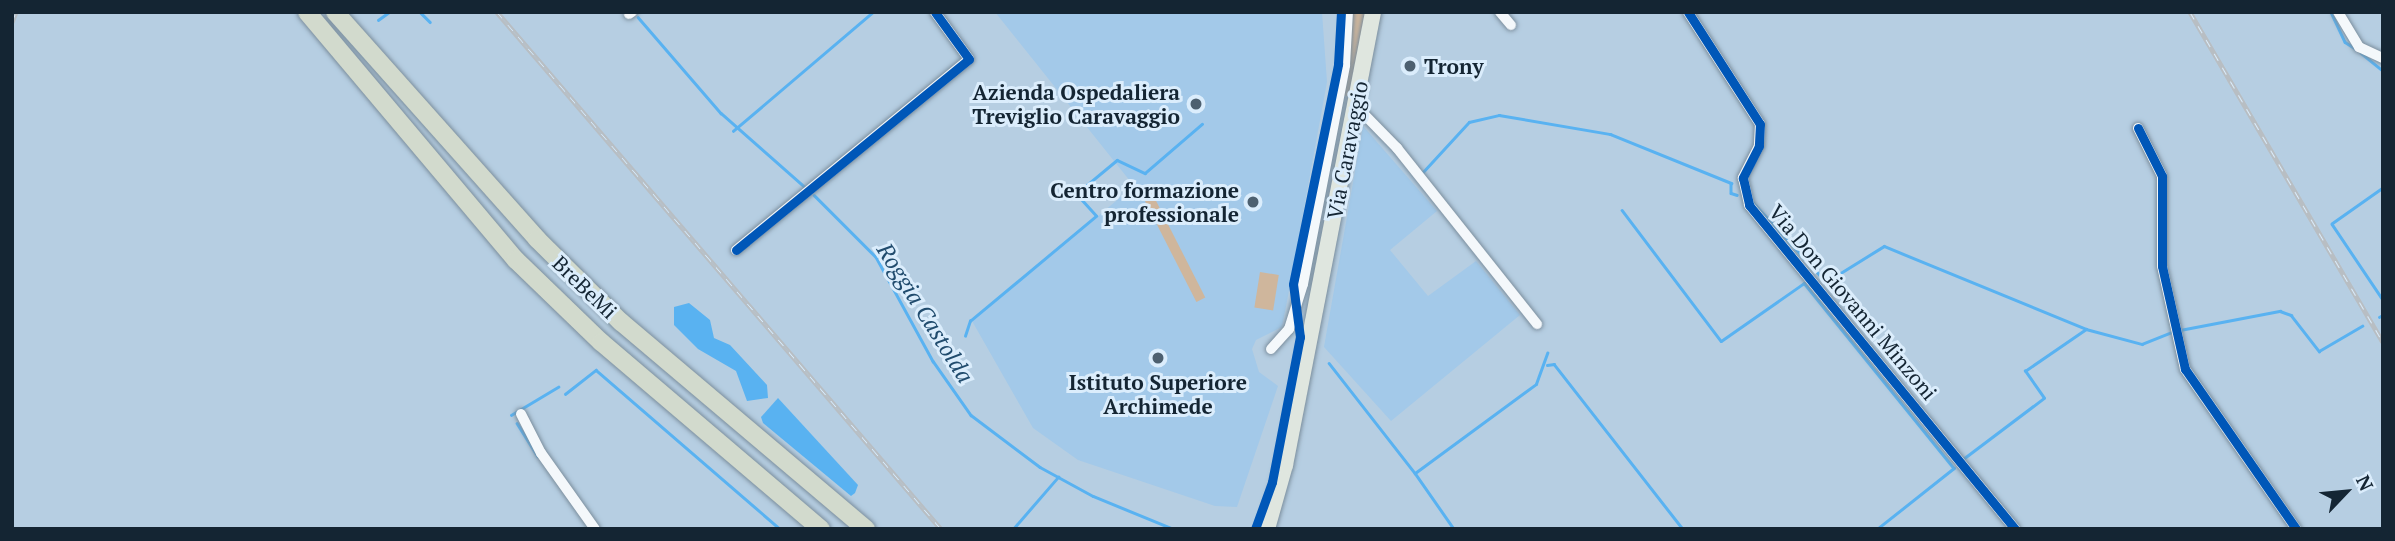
<!DOCTYPE html>
<style>
body{margin:0}
#map{position:relative;width:2395px;height:541px;overflow:hidden;background:#b6cee2;font-family:"PT Serif",serif}
div>[style]{position:absolute}
[style*='--x']{left:calc(var(--x)*1px);top:calc(var(--y)*1px);width:calc(var(--w)*1px);rotate:calc(var(--a)*1deg)}
.built>*{inset:0;background:#a3c9e9}
.green>*{inset:0;background:#cfb69c;transform-origin:0 0}
.water>*{inset:0;background:#59b2f1}
.stream>*{height:2.5px;margin:-1.25px;padding:0 1.25px;transform-origin:1.25px;border-radius:1.25px;background:#59b2f1}
.roads{filter:drop-shadow(0 0 2px #7b8e9d) drop-shadow(0 0 2px #7b8e9d)}
.street>*{height:10px;margin:-5px;padding:0 5px;transform-origin:5px;border-radius:5px;background:#f4f8fb}
.primary>*{height:16px;margin:-8px;padding:0 8px;transform-origin:8px;border-radius:8px;background:#dfe6df}
.highway>*{height:18px;margin:-9px;padding:0 9px;transform-origin:9px;border-radius:9px;background:#d2dacd}
.rail>*{height:5px;margin-top:-2.5px;transform-origin:0;background:repeating-linear-gradient(90deg,#dbedfc 0 8px,#b8bec3 0 16px);box-sizing:border-box;border-block:2px solid #b8bec3}
.cycleway>*{height:9px;margin:-4.5px;padding:0 4.5px;transform-origin:4.5px;border-radius:4.5px;background:#0057b8}
.dots>*{width:19px;height:19px;translate:-50% -50%;box-sizing:border-box;border:4px solid #dbedfc;border-radius:50%}
span{translate:-50% -50%;white-space:nowrap;text-align:center;line-height:1.15;-webkit-text-stroke:6px #dbedfc;paint-order:stroke}
.poi-label{font-size:21px;color:#142533;font-weight:700}
.left{translate:0 -50%;text-align:left}
.right{translate:-100% -50%;text-align:right}
.street-label{font-size:21px;color:#142533}
.water-label{font-size:23px;color:#214c6e;font-style:italic}
.frame{position:absolute;inset:0;border:14px solid #142533;pointer-events:none}
.north{position:absolute;left:2311px;top:457px;width:70px;height:70px;-webkit-text-stroke:5px #dbedfc;paint-order:stroke;rotate:64deg;font-size:19px;font-weight:700;line-height:28px;text-align:center;color:#142533}
.north::after{content:'';display:block;margin:auto;width:24px;height:32px;background:#142533;clip-path:polygon(50% 0,100% 100%,50% 72%,0 100%)}
</style>
<div id="map">
<div class="built">
<i style="clip-path:polygon(995px 12px,1322px 12px,1327px 82px,1288px 296px,1282px 327px,1256px 340px,1252px 349px,1259px 372px,1278px 386px,1237px 507px,1215px 506px,1078px 460px,1033px 428px,972px 321px,1134px 186px)"></i>
<i style="clip-path:polygon(1363px 126px,1437px 211px,1390px 250px,1428px 296px,1476px 261px,1520px 315px,1391px 421px,1324px 347px)"></i>
</div>
<div class="green">
<i style="clip-path:polygon(1353px 12px,1365px 12px,1350px 97px,1343px 95px)"></i>
<i style="left:1149px;top:187px;width:124px;height:10px;rotate:63deg"></i>
<i style="left:1260px;top:272px;width:19px;height:36px;rotate:9deg"></i>
</div>
<div class="water">
<i style="clip-path:polygon(689px 303px,710px 320px,714px 338px,730px 345px,767px 385px,768px 398px,747px 401px,736px 371px,698px 349px,674px 325px,674px 307px)"></i>
<i style="clip-path:polygon(778px 398px,858px 485px,855px 493px,851px 496px,763px 423px,761px 417px)"></i>
</div>
<div class="stream">
<i style="--x:420;--y:12;--w:14;--a:45"></i>
<i style="--x:2331;--y:12;--w:33;--a:65"></i>
<i style="--x:2345;--y:42;--w:13;--a:32"></i>
<i style="--x:638;--y:17;--w:127;--a:49.2"></i>
<i style="--x:721;--y:113;--w:112;--a:41.4"></i>
<i style="--x:378;--y:20;--w:14;--a:-36"></i>
<i style="--x:2361;--y:53;--w:28;--a:39"></i>
<i style="--x:733;--y:131;--w:184;--a:-40.4"></i>
<i style="--x:1422;--y:173;--w:69;--a:-47.3"></i>
<i style="--x:1469;--y:122;--w:31;--a:-13"></i>
<i style="--x:1499;--y:115;--w:113;--a:9.7"></i>
<i style="--x:1610;--y:134;--w:131;--a:22"></i>
<i style="--x:1731;--y:183;--w:10;--a:90"></i>
<i style="--x:1731;--y:193;--w:6;--a:18"></i>
<i style="--x:2383;--y:188;--w:62;--a:144.8"></i>
<i style="--x:2332;--y:224;--w:92;--a:56.1"></i>
<i style="--x:814;--y:195;--w:88;--a:45"></i>
<i style="--x:876;--y:257;--w:119;--a:61.3"></i>
<i style="--x:933;--y:361;--w:66;--a:54.9"></i>
<i style="--x:971;--y:415;--w:86;--a:37"></i>
<i style="--x:1040;--y:467;--w:60;--a:28.7"></i>
<i style="--x:1093;--y:496;--w:87;--a:22.2"></i>
<i style="--x:1750;--y:199;--w:113;--a:47.5"></i>
<i style="--x:1826;--y:282;--w:68;--a:-31.8"></i>
<i style="--x:1884;--y:246;--w:218;--a:22.3"></i>
<i style="--x:1622;--y:210;--w:164;--a:52.9"></i>
<i style="--x:1721;--y:341;--w:101;--a:-34.9"></i>
<i style="--x:1804;--y:283;--w:238;--a:51"></i>
<i style="--x:2379;--y:317;--w:4;--a:-27"></i>
<i style="--x:2180;--y:330;--w:102;--a:-10.8"></i>
<i style="--x:2280;--y:311;--w:12;--a:20"></i>
<i style="--x:2291;--y:315;--w:46;--a:52.1"></i>
<i style="--x:2319;--y:351;--w:50;--a:-30.2"></i>
<i style="--x:965;--y:336;--w:16;--a:-72"></i>
<i style="--x:970;--y:321;--w:164;--a:-39.8"></i>
<i style="--x:1096;--y:216;--w:30;--a:-132"></i>
<i style="--x:1076;--y:194;--w:53;--a:-39.7"></i>
<i style="--x:1117;--y:160;--w:31;--a:25"></i>
<i style="--x:1145;--y:173;--w:75;--a:-40.7"></i>
<i style="--x:1329;--y:363;--w:140;--a:52"></i>
<i style="--x:1415;--y:473;--w:150;--a:-36.3"></i>
<i style="--x:1536;--y:384;--w:33;--a:-70"></i>
<i style="--x:1547;--y:365;--w:7;--a:-8"></i>
<i style="--x:1554;--y:364;--w:209;--a:52"></i>
<i style="--x:565;--y:394;--w:39;--a:-38"></i>
<i style="--x:596;--y:370;--w:243;--a:40.8"></i>
<i style="--x:511;--y:415;--w:55;--a:-30.8"></i>
<i style="--x:517;--y:423;--w:39;--a:58"></i>
<i style="--x:1963;--y:459;--w:101;--a:-37"></i>
<i style="--x:2044;--y:398;--w:33;--a:-125"></i>
<i style="--x:2025;--y:371;--w:74;--a:-34.5"></i>
<i style="--x:2086;--y:329;--w:58;--a:15"></i>
<i style="--x:2142;--y:344;--w:32;--a:-22"></i>
<i style="--x:1415;--y:473;--w:68;--a:55.1"></i>
<i style="--x:250;--y:529;--w:1;--a:0"></i>
<i style="--x:1013;--y:529;--w:69;--a:-49.1"></i>
<i style="--x:1877;--y:529;--w:98;--a:-38.4"></i>
</div>
<div class="roads">
<div class="street">
<i style="--x:1500;--y:12;--w:17;--a:50"></i>
<i style="--x:1688;--y:12;--w:133;--a:57.3"></i>
<i style="--x:1760;--y:124;--w:22;--a:93"></i>
<i style="--x:1759;--y:146;--w:36;--a:117"></i>
<i style="--x:1743;--y:178;--w:28;--a:77"></i>
<i style="--x:1749;--y:205;--w:419;--a:50.6"></i>
<i style="--x:2338;--y:12;--w:41;--a:59"></i>
<i style="--x:2359;--y:47;--w:26;--a:25"></i>
<i style="--x:629;--y:14;--w:4;--a:-34"></i>
<i style="--x:1356;--y:106;--w:59;--a:45.7"></i>
<i style="--x:1397;--y:148;--w:225;--a:51.5"></i>
<i style="--x:2138;--y:128;--w:54;--a:63.4"></i>
<i style="--x:2162;--y:176;--w:90;--a:90"></i>
<i style="--x:2162;--y:266;--w:106;--a:77.4"></i>
<i style="--x:2185;--y:369;--w:195;--a:55.2"></i>
<i style="--x:736;--y:250;--w:301;--a:-39.3"></i>
<i style="--x:969;--y:59;--w:58;--a:-125.9"></i>
<i style="--x:1271;--y:349;--w:27;--a:-48"></i>
<i style="--x:1289;--y:329;--w:47;--a:-72.7"></i>
<i style="--x:1303;--y:284;--w:223;--a:-79.1"></i>
<i style="--x:1345;--y:65;--w:53;--a:-86.8"></i>
<i style="--x:521;--y:414;--w:44;--a:62.9"></i>
<i style="--x:541;--y:453;--w:93;--a:54.6"></i>
</div>
<div class="primary">
<i style="--x:1267;--y:529;--w:66;--a:-74.3"></i>
<i style="--x:1285;--y:465;--w:461;--a:-79"></i>
</div>
<div class="highway">
<i style="--x:307;--y:12;--w:324;--a:49.9"></i>
<i style="--x:516;--y:260;--w:118;--a:44"></i>
<i style="--x:601;--y:342;--w:289;--a:40.4"></i>
<i style="--x:335;--y:12;--w:304;--a:48.3"></i>
<i style="--x:537;--y:239;--w:118;--a:44.7"></i>
<i style="--x:621;--y:322;--w:321;--a:40.2"></i>
</div>
</div>
<div class="rail">
<i style="--x:497;--y:12;--w:681;--a:49.34"></i>
<i style="--x:2190;--y:12;--w:382;--a:59.7"></i>
<i style="--x:12;--y:22;--w:11;--a:-68"></i>
</div>
<div class="cycleway">
<i style="--x:1688;--y:12;--w:133;--a:57.3"></i>
<i style="--x:1760;--y:124;--w:22;--a:93"></i>
<i style="--x:1759;--y:146;--w:36;--a:117"></i>
<i style="--x:1743;--y:178;--w:28;--a:77"></i>
<i style="--x:1749;--y:205;--w:419;--a:50.6"></i>
<i style="--x:2138;--y:128;--w:54;--a:63.4"></i>
<i style="--x:2162;--y:176;--w:90;--a:90"></i>
<i style="--x:2162;--y:266;--w:106;--a:77.4"></i>
<i style="--x:2185;--y:369;--w:195;--a:55.2"></i>
<i style="--x:736;--y:250;--w:301;--a:-39.3"></i>
<i style="--x:969;--y:59;--w:58;--a:-125.9"></i>
<i style="--x:1255;--y:529;--w:50;--a:-70.1"></i>
<i style="--x:1272;--y:482;--w:148;--a:-79.1"></i>
<i style="--x:1300;--y:337;--w:53;--a:-97.5"></i>
<i style="--x:1293;--y:284;--w:225;--a:-78.4"></i>
<i style="--x:1338;--y:64;--w:52;--a:-86.7"></i>
</div>
<div class="dots">
<i style="left:1410px;top:66px;background:#4d6070"></i>
<i style="left:1196px;top:104px;background:#4d6070"></i>
<i style="left:1253px;top:202px;background:#4d6070"></i>
<i style="left:1158px;top:358px;background:#4d6070"></i>
</div>
<div class="poi-label">
<span class="left" style="left:1424px;top:66px">Trony</span>
<span class="right" style="left:1180px;top:104px">Azienda Ospedaliera<br>Treviglio Caravaggio</span>
<span class="right" style="left:1239px;top:202px">Centro formazione<br>professionale</span>
<span style="left:1158px;top:394px">Istituto Superiore<br>Archimede</span>
</div>
<div class="street-label">
<span style="left:1347px;top:150px;rotate:-79deg">Via Caravaggio</span>
<span style="left:585px;top:287px;rotate:44deg">BreBeMi</span>
<span style="left:1853px;top:302px;rotate:50deg">Via Don Giovanni Minzoni</span>
</div>
<div class="water-label">
<span style="left:925px;top:313px;rotate:58deg">Roggia Castolda</span>
</div>
<div class="frame"></div>
<div class="north">N</div>
</div>
